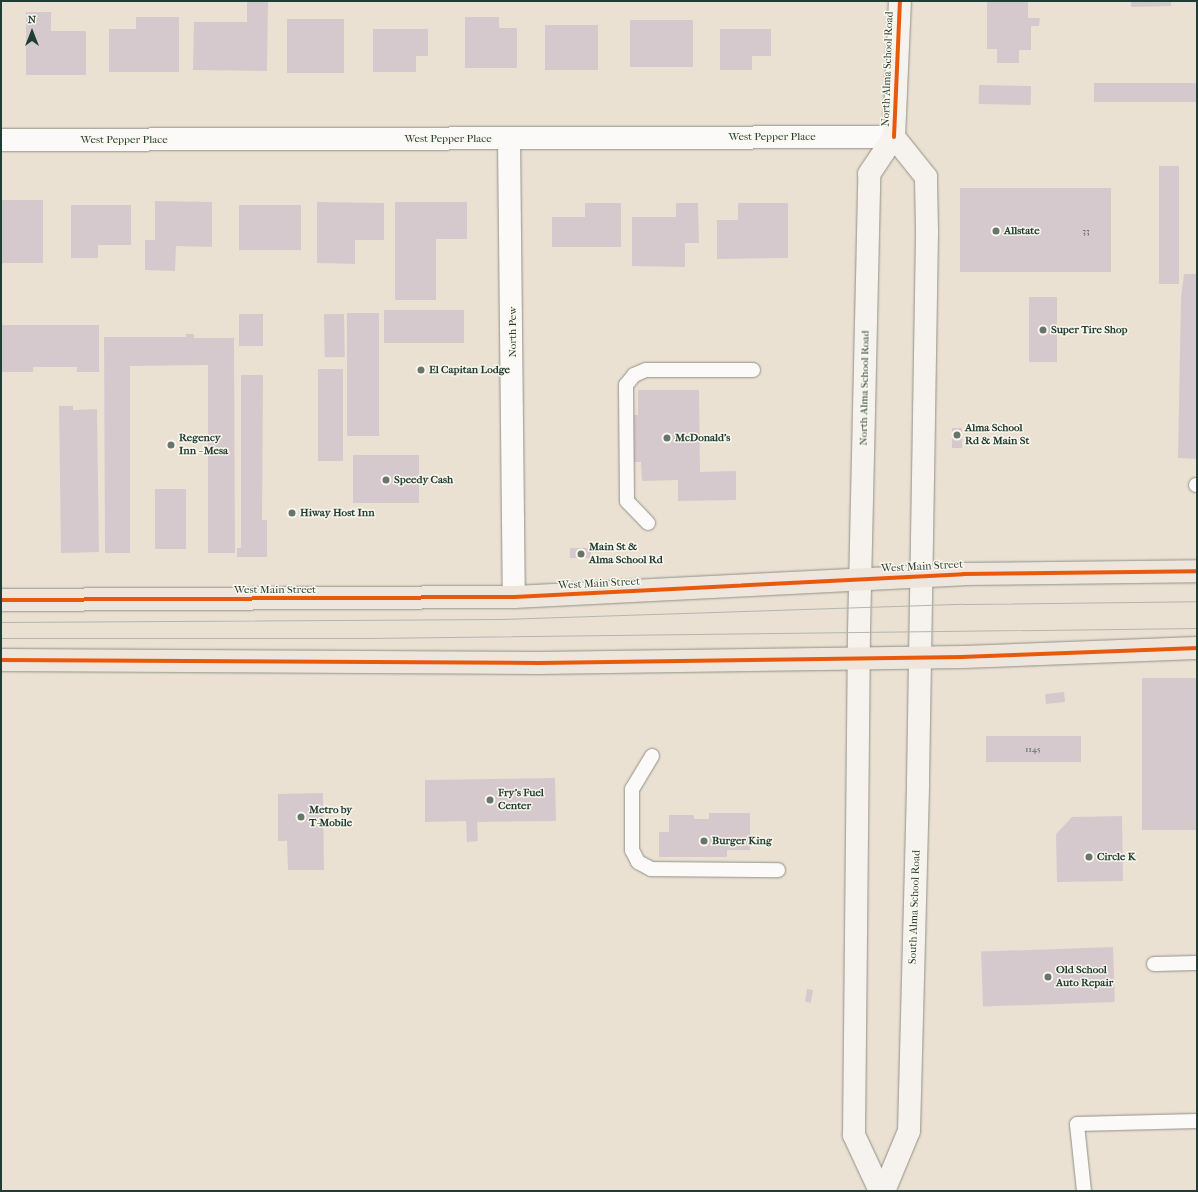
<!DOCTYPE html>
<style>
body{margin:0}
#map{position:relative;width:1198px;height:1192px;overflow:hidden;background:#ebe1d3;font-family:"IM FELL French Canon",serif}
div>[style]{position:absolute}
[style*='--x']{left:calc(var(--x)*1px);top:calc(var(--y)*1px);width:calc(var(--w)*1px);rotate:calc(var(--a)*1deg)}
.building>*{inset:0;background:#d5c9ce;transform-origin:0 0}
.roads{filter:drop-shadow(0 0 1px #909188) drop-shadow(0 0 1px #909188)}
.service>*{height:14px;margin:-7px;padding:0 7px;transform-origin:7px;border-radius:7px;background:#fcfaf8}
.minor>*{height:22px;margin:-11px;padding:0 11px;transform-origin:11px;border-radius:11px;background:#fcfaf8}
.secondary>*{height:22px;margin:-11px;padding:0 11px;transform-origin:11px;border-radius:11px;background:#f6f2ee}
.primary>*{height:22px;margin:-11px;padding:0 11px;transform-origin:11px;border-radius:11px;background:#eee5dd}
.tram>*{height:1px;margin:-0.5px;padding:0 0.5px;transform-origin:0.5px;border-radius:0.5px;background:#b3b5b2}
.cycleway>*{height:4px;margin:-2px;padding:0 2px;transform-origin:2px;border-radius:2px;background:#e8590c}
.dots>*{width:11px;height:11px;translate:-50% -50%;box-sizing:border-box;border:2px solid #fbf7ec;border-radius:50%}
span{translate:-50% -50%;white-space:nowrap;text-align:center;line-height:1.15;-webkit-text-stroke:3px #fbf7ec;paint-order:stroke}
.number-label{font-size:9px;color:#4c605a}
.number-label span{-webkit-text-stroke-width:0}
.street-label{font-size:11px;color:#1f3d34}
.poi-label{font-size:11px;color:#1f3d34;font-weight:700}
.left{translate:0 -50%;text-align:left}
.frame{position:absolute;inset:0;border:2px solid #1f3d34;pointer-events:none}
.north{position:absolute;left:12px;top:12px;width:40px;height:40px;-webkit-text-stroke:3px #fbf7ec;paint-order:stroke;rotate:0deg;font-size:11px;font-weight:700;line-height:16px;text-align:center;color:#1f3d34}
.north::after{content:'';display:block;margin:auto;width:14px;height:18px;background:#1f3d34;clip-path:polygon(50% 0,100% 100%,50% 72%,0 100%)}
</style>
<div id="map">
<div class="building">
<i style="clip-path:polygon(247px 1px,268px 1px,267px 71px,193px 70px,194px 22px,247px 22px)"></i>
<i style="clip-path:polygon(987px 1px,1028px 1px,1028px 18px,1040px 18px,1039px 26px,1031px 26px,1031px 50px,1019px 50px,1019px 63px,997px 63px,997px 49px,987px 49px)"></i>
<i style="clip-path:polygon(1131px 1px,1171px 1px,1171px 6px,1131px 7px)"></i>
<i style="clip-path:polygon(26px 12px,51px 12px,51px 31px,86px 31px,86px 75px,26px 75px)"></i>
<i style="clip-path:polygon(136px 17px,179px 17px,179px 72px,109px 72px,109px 29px,136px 29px)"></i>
<i style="clip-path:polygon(465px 17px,499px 17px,499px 28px,517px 28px,517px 68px,465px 68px)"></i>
<i style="left:287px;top:19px;width:57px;height:54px"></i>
<i style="left:630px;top:20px;width:63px;height:47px"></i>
<i style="left:545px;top:25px;width:53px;height:45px"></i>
<i style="clip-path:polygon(373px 29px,428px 29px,428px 56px,416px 56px,416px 72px,373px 72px)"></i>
<i style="clip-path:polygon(720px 29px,771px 29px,771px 56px,752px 56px,752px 70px,720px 70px)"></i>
<i style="left:1197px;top:83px;width:19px;height:103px;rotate:90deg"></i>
<i style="left:979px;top:85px;width:52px;height:19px;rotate:1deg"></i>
<i style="left:1159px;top:166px;width:20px;height:118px"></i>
<i style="left:960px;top:188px;width:151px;height:84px"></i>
<i style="left:1px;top:200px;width:42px;height:63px"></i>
<i style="clip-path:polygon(155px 201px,212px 202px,212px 247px,176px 246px,175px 271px,145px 270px,145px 240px,155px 240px)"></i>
<i style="clip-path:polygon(317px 202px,384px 203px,384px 240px,355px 240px,355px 264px,317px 263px)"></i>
<i style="clip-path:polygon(395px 202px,467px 202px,467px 239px,436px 239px,436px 300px,395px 300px)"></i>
<i style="clip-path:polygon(585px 203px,621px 203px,621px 247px,552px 247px,552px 217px,585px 217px)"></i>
<i style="clip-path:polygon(676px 203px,698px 203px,699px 243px,685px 243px,685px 267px,632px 266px,632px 217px,676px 217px)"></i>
<i style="clip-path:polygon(738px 203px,788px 203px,788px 258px,717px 259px,717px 220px,738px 220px)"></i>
<i style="clip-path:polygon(71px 205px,131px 205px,131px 245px,98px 245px,98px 258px,71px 258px)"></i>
<i style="left:239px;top:205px;width:62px;height:45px"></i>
<i style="clip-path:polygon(1184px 274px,1197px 274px,1197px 459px,1178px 458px,1181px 298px)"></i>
<i style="left:1029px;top:297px;width:28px;height:65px"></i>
<i style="left:464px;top:310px;width:33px;height:80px;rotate:90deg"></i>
<i style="left:347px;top:313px;width:32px;height:123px"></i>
<i style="left:239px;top:314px;width:24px;height:32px"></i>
<i style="left:344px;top:314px;width:43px;height:20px;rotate:89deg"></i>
<i style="clip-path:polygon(1px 325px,99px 325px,99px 372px,77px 372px,77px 367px,33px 367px,33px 372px,1px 372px)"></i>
<i style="clip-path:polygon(186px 334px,194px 334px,194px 338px,234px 338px,235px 553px,208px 553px,208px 365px,130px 366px,130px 553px,105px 553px,104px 337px,186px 337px)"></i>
<i style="left:318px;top:369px;width:25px;height:92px"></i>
<i style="clip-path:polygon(241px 375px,263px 375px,262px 520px,267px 520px,267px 557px,237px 557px,237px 548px,241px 548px)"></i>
<i style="clip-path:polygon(638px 390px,699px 390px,700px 472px,736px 471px,736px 500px,678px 501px,678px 480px,642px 481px,641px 462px,634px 462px,634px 415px,638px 415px)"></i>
<i style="clip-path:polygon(59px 406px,73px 406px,73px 410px,97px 409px,99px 552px,61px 553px)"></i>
<i style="left:952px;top:428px;width:10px;height:20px"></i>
<i style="left:419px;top:455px;width:48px;height:66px;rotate:90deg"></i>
<i style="left:155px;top:489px;width:31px;height:60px"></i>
<i style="left:570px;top:548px;width:21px;height:10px"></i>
<i style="left:1197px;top:678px;width:152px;height:55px;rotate:90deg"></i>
<i style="left:1064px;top:692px;width:10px;height:19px;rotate:84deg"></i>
<i style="left:1081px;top:736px;width:26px;height:95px;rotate:90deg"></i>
<i style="clip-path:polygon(555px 778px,556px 821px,477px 822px,478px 841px,467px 842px,466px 821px,425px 822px,425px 780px)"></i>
<i style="clip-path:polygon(323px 793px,324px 870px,288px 870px,287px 841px,278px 841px,278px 794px)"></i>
<i style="clip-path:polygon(709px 813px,750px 813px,750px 850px,727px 850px,727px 857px,659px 857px,659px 832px,669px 832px,669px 815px,694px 815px,694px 819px,709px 819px)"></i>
<i style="clip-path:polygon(1122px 816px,1123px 881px,1057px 882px,1056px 834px,1072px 817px)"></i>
<i style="left:1113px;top:947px;width:55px;height:132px;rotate:88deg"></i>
<i style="left:807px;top:989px;width:6px;height:13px;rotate:9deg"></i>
</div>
<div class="roads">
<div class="service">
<i style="--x:1196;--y:485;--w:1;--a:0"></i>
<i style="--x:648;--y:523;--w:30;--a:-134"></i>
<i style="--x:627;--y:501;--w:116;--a:-90.5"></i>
<i style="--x:626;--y:385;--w:13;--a:-51"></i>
<i style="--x:634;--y:375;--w:13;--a:-23"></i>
<i style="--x:646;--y:370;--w:107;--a:0"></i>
<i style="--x:652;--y:756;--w:39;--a:121"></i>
<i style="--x:632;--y:789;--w:61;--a:90"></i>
<i style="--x:632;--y:850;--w:13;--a:63"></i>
<i style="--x:638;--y:862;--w:15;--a:28"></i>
<i style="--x:651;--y:869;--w:127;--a:0.5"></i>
<i style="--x:1154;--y:964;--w:43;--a:-1.3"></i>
<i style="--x:1084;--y:1191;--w:67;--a:-96"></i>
<i style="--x:1077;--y:1124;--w:120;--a:-1.4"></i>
</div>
<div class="minor">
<i style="--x:509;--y:138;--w:459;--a:89.4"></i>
<i style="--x:1;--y:140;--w:893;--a:-0.19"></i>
</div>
<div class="secondary">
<i style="--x:880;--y:1191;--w:62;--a:-114.9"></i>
<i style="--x:854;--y:1135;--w:504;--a:-89.43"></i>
<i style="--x:859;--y:631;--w:457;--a:-88.7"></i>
<i style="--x:869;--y:174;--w:45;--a:-56"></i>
<i style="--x:894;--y:137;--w:136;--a:-87.5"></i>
<i style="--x:884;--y:1191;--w:65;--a:-67.4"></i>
<i style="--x:909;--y:1131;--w:349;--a:-88.5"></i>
<i style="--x:918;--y:782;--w:551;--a:-89.06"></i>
<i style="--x:927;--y:231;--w:54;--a:-91.1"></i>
<i style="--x:926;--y:177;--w:51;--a:-128.7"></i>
</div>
<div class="primary">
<i style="--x:1;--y:600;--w:513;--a:-0.34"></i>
<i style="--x:514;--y:597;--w:450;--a:-2.9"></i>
<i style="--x:963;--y:574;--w:234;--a:-0.7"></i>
<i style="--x:1;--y:660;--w:538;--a:0.32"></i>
<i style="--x:539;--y:663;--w:424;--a:-0.8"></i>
<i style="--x:963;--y:657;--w:234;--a:-2.2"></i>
</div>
</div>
<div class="tram">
<i style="--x:1;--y:622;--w:501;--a:-0.34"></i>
<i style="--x:502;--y:619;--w:461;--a:-1.9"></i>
<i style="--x:963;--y:604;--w:234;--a:-0.7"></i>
<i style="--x:1;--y:638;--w:366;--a:0"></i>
<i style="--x:367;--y:638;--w:830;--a:-0.69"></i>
</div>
<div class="cycleway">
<i style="--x:894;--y:137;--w:136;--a:-87.5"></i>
<i style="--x:1;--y:600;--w:513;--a:-0.34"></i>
<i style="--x:514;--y:597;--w:450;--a:-2.9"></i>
<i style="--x:963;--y:574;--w:234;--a:-0.7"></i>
<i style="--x:1;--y:660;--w:538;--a:0.32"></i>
<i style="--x:539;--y:663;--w:424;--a:-0.8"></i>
<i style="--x:963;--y:657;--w:234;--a:-2.2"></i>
</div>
<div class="dots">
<i style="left:996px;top:231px;background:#66766c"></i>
<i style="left:1043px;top:330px;background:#66766c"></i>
<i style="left:421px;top:370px;background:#66766c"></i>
<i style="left:957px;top:435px;background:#66766c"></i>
<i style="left:667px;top:438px;background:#66766c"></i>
<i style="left:171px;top:445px;background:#66766c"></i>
<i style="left:386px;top:480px;background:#66766c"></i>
<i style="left:292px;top:513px;background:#66766c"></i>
<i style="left:581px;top:554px;background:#66766c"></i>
<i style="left:490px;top:800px;background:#66766c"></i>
<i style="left:301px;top:817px;background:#66766c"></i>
<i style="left:704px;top:841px;background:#66766c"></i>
<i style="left:1089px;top:857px;background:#66766c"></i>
<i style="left:1048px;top:977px;background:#66766c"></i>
</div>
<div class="number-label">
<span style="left:1086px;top:231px">33</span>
<span style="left:1033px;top:749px">1145</span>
</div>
<div class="street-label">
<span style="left:888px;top:69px;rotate:-88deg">North Alma School Road</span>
<span style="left:772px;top:137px">West Pepper Place</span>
<span style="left:448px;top:139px">West Pepper Place</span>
<span style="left:124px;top:140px">West Pepper Place</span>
<span style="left:513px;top:332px;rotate:-90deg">North Pew</span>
<span style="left:865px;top:388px;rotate:-89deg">North Alma School Road</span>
<span style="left:922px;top:567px;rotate:-3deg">West Main Street</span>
<span style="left:599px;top:584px;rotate:-3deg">West Main Street</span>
<span style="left:275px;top:590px">West Main Street</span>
<span style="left:915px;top:907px;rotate:-88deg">South Alma School Road</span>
</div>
<div class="poi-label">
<span class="left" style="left:1004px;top:231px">Allstate</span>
<span class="left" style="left:1051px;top:330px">Super Tire Shop</span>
<span class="left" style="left:429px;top:370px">El Capitan Lodge</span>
<span class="left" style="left:965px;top:435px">Alma School<br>Rd &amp; Main St</span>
<span class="left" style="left:675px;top:438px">McDonald's</span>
<span class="left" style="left:179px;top:445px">Regency<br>Inn - Mesa</span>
<span class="left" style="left:394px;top:480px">Speedy Cash</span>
<span class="left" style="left:300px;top:513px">Hiway Host Inn</span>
<span class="left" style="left:589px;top:554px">Main St &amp;<br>Alma School Rd</span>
<span class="left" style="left:498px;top:800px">Fry's Fuel<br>Center</span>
<span class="left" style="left:309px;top:817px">Metro by<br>T-Mobile</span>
<span class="left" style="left:712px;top:841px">Burger King</span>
<span class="left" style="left:1097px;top:857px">Circle K</span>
<span class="left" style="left:1056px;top:977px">Old School<br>Auto Repair</span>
</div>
<div class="frame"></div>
<div class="north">N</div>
</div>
